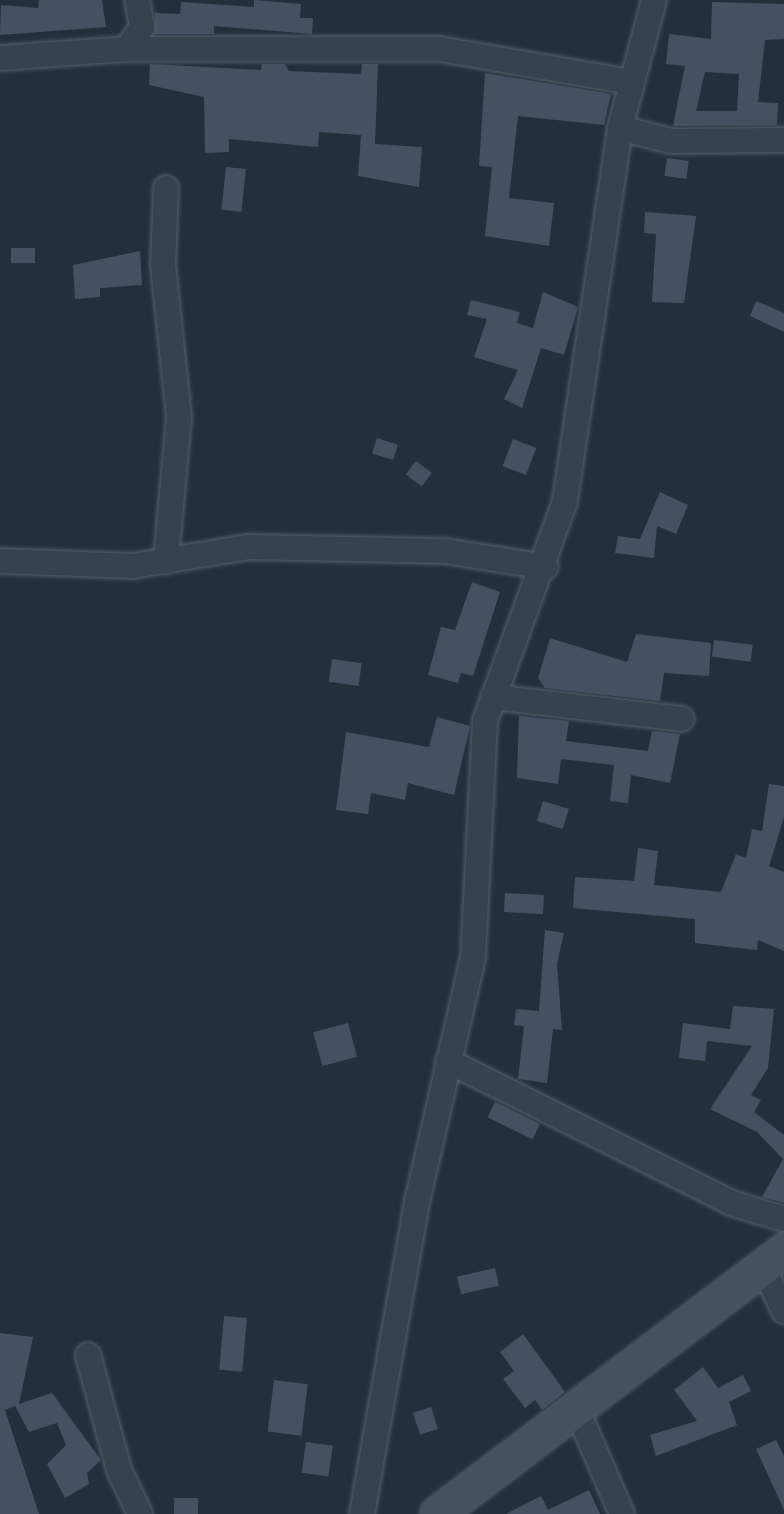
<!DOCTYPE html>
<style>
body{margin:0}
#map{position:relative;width:784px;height:1514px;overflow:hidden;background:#242f3e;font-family:"PT Sans Narrow",sans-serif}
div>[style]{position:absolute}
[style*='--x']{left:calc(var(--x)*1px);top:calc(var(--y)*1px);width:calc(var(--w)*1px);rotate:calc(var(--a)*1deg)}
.building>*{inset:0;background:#455162;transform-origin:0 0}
.roads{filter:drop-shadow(0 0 2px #565f6c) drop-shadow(0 0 2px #565f6c)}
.street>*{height:24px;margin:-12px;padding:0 12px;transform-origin:12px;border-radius:12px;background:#38414e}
.secondary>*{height:34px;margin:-17px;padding:0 17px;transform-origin:17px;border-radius:17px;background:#465061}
span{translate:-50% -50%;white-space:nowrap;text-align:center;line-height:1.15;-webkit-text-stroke:7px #1d2633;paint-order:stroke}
</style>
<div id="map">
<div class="building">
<i style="clip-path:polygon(39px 0,102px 0,106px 27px,0 35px,1px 5px,38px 8px)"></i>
<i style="clip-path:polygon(254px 0,301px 4px,300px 18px,313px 18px,312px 34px,214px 26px,214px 34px,155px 34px,155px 13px,180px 14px,181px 2px,254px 7px)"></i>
<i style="clip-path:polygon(evenodd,712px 2px,784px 4px,784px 39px,765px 40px,758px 102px,778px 103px,777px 125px,673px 126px,685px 66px,666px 64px,669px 34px,711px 39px,712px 2px,705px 72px,739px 74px,737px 111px,696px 111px,705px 72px)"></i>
<i style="clip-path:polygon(150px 64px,261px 70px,262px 64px,285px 64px,289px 71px,361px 74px,362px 64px,378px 64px,375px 144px,422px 147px,419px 187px,358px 176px,361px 135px,319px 132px,318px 147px,229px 139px,229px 152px,205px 153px,204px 97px,149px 85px)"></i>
<i style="clip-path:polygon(485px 73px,611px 94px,604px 125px,518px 116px,509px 198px,554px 203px,549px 246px,485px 236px,492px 167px,479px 166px)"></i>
<i style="left:667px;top:158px;width:22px;height:18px;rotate:8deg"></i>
<i style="left:226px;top:167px;width:20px;height:43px;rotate:6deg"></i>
<i style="clip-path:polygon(645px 212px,696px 216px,684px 303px,652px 302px,656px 234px,644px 233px)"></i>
<i style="left:35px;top:248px;width:15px;height:24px;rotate:90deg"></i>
<i style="clip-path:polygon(140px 251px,142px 285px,100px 288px,100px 297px,75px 299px,73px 265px)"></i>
<i style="clip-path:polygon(543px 292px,578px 307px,564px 355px,541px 348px,522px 408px,504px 399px,518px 370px,474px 357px,487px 319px,467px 315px,471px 300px,520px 312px,517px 323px,533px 328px)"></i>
<i style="clip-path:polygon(756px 301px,784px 313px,784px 332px,750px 316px)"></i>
<i style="left:377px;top:438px;width:22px;height:16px;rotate:18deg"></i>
<i style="left:513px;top:439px;width:25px;height:29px;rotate:21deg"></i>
<i style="left:416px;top:461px;width:20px;height:17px;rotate:37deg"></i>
<i style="clip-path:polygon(660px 492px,688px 505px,676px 534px,657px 526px,654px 558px,615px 553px,618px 536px,640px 539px)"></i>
<i style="clip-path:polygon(472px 582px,500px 592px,473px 676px,461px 673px,458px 683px,428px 675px,441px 627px,455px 630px)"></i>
<i style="clip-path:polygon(636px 634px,711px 643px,709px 676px,664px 673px,660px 701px,545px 688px,538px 678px,550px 638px,627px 662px)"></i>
<i style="left:714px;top:640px;width:39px;height:17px;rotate:7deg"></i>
<i style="left:332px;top:659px;width:30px;height:23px;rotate:8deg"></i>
<i style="clip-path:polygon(519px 716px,569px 721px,566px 741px,648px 751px,652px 731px,680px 734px,670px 783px,631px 775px,628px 803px,610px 801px,614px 765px,561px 759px,558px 784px,517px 778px)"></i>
<i style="clip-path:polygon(437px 717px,470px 726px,454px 795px,408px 783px,405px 800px,371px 793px,368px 814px,336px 810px,346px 732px,429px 747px)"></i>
<i style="clip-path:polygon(769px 784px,784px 786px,784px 817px,769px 866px,784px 872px,784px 951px,758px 940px,757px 950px,695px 943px,695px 919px,573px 908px,575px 877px,634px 881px,638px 848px,658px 851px,654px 885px,721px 892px,736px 854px,746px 858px,752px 829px,762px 831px)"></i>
<i style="left:543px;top:801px;width:27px;height:21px;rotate:17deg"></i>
<i style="left:505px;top:893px;width:39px;height:19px;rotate:3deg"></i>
<i style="clip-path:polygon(545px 930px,564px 933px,557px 964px,562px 1030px,553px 1029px,547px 1083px,518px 1079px,524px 1026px,514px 1025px,516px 1009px,539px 1011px)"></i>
<i style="clip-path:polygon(733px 1006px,774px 1009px,768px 1068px,751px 1095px,761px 1100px,754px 1112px,784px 1135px,784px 1203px,762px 1197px,783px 1159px,757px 1132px,710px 1109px,752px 1046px,707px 1041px,705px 1061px,679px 1058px,683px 1023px,730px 1029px)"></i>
<i style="left:348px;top:1023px;width:35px;height:36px;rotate:75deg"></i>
<i style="left:495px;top:1102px;width:50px;height:17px;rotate:26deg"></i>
<i style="left:495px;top:1268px;width:18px;height:39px;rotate:77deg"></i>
<i style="left:224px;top:1316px;width:23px;height:54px;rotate:5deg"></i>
<i style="clip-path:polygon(0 1333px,33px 1337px,19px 1404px,52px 1393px,101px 1460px,87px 1473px,89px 1484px,65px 1498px,47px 1464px,66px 1445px,57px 1423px,29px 1432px,15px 1406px,5px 1410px,39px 1514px,0 1514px)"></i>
<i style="clip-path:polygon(523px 1334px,565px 1392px,542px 1410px,535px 1400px,525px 1408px,503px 1379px,514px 1371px,500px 1352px)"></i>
<i style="clip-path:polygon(703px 1367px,718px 1388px,743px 1375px,751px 1391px,729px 1402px,737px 1425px,656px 1456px,650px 1435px,697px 1421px,674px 1390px)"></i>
<i style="left:274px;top:1380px;width:34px;height:52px;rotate:7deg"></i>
<i style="left:431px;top:1407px;width:23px;height:19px;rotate:72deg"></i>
<i style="clip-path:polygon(776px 1440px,784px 1456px,784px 1510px,756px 1449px)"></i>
<i style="left:306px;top:1442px;width:27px;height:31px;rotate:8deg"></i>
<i style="clip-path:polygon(589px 1490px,600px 1514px,506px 1514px,541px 1496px,548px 1510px)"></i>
<i style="left:198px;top:1498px;width:16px;height:24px;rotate:90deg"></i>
</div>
<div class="roads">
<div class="street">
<i style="--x:127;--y:49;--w:313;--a:0"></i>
<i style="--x:440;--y:49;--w:194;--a:9.8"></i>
<i style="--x:0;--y:58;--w:127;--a:-4.1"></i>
<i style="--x:127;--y:49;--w:27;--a:-56"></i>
<i style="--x:142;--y:27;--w:27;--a:-100"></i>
<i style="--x:620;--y:128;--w:53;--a:14.3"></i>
<i style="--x:671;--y:141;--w:113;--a:-0.5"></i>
<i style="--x:166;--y:188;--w:77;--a:92.2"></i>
<i style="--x:163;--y:265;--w:153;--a:84"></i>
<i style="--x:179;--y:417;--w:145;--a:95.2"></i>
<i style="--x:0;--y:561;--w:133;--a:2.2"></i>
<i style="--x:133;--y:566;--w:118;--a:-9.3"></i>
<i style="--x:249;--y:547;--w:196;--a:1.2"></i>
<i style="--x:445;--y:551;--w:102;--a:9"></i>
<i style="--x:493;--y:697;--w:190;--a:6.6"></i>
<i style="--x:448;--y:1061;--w:317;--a:26.6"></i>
<i style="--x:731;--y:1203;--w:55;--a:16.8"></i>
<i style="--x:763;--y:1267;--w:49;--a:64.5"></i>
<i style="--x:88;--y:1355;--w:119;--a:74.9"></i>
<i style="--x:119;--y:1470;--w:49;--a:64.5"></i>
<i style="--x:578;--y:1412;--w:111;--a:66.7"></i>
<i style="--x:362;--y:1514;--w:317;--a:-80"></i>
<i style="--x:417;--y:1202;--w:250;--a:-77.1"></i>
<i style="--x:473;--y:958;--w:237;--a:-87.1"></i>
<i style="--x:485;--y:721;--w:234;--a:-70"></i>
<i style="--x:565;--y:501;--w:377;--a:-81.6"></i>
<i style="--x:620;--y:128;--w:132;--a:-75.1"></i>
</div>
<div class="secondary">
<i style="--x:438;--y:1514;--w:435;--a:-37.2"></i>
</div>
</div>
</div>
